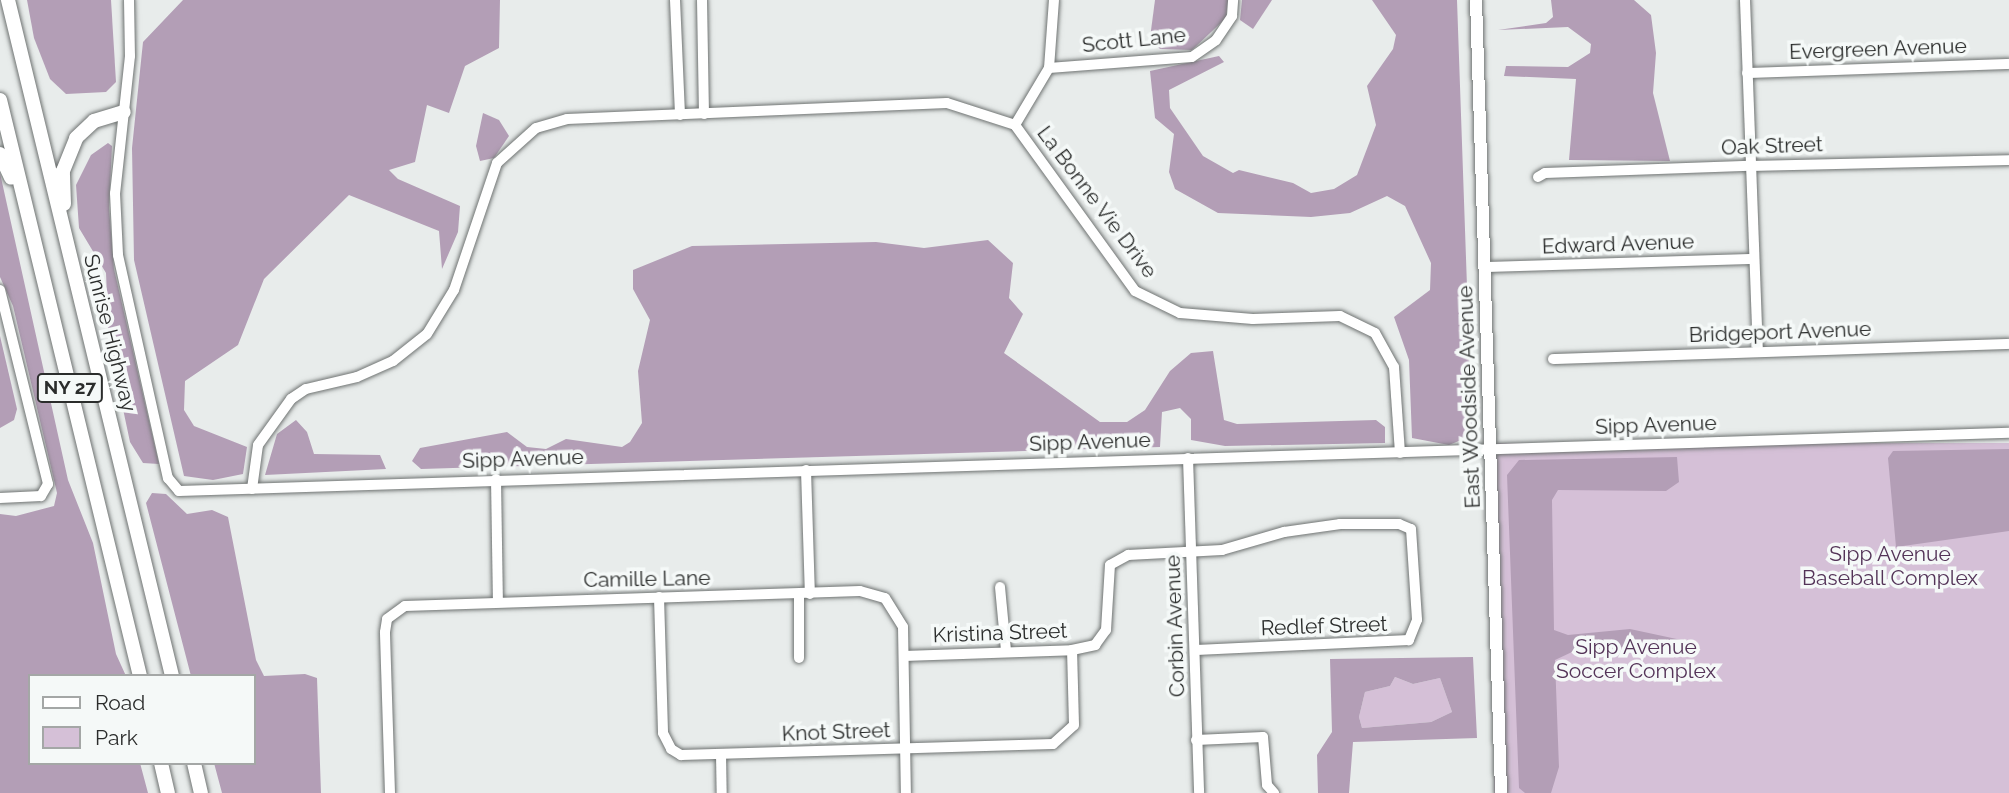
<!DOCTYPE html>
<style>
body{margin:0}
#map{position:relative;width:2009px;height:793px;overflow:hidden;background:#e8eceb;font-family:Raleway,sans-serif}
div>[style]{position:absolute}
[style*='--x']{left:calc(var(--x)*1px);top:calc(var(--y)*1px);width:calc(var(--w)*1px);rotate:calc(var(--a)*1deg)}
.green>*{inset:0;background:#d5c0d7;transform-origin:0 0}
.forest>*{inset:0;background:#b39eb6}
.roads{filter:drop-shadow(0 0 2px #6f7372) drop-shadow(0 0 2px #6f7372)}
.minor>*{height:10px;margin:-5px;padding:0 5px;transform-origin:5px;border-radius:5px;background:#fff}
.major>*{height:12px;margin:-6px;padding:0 6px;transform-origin:6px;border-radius:6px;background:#fff}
.highway>*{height:14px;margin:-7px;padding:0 7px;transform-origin:7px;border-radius:7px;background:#fff}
span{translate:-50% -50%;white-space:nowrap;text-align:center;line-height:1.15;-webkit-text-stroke:7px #f5f9f8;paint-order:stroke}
.shield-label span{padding:2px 5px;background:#f5f9f8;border:2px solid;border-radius:5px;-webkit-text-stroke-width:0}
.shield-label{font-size:19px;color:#2b2d2c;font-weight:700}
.street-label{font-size:21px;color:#2b2d2c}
.park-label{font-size:21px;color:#543458}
.legend{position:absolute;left:28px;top:674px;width:228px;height:91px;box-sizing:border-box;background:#f5f9f8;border:2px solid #a4a7a6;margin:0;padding:9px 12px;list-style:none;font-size:21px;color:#2b2d2c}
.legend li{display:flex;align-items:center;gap:14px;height:35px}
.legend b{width:35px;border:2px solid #a4a7a6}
</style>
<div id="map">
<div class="green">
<i style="left:2009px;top:443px;width:350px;height:515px;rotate:90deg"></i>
<i style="clip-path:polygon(1395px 677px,1413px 684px,1440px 678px,1452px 712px,1431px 722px,1362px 728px,1359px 717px,1365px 692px,1390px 686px)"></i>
</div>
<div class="forest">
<i style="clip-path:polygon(27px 0,111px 0,116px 82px,106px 92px,66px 94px,50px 79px,34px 38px)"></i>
<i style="clip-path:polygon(183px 0,500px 0,499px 48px,465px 66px,449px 113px,427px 105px,415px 162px,389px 170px,398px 179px,460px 206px,458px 232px,442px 269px,439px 231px,349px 195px,264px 279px,238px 345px,185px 381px,184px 410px,194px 426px,247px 447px,243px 474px,213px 480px,184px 476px,134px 260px,132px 148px,143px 42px)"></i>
<i style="clip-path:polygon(1155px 0,1228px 0,1226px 18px,1192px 50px,1160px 49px,1150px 38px)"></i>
<i style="clip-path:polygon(1242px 0,1272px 0,1253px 29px,1240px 20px)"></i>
<i style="clip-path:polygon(1372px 0,1457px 0,1472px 430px,1466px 438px,1449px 445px,1412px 438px,1409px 360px,1394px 317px,1430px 290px,1431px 263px,1405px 206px,1387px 196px,1350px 213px,1311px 217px,1218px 213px,1175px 189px,1169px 172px,1174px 134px,1155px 118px,1150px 71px,1219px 56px,1224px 62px,1169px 90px,1170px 108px,1203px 156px,1233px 173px,1239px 170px,1293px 183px,1311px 193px,1334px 189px,1357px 175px,1376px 125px,1367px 86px,1393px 49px,1396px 35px)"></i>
<i style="clip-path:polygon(1551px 0,1634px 0,1651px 15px,1656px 53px,1653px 93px,1670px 161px,1569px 160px,1576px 79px,1504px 76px,1506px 66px,1568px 67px,1590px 53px,1591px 44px,1568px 27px,1498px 30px,1546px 23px,1553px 17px)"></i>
<i style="clip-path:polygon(483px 113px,499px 120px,509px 136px,494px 158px,480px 161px,476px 146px)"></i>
<i style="clip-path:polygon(108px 143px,112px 146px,109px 208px,114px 269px,159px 464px,143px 463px,130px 442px,109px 343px,106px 273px,79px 228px,76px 185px,91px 155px)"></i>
<i style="clip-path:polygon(0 173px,68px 480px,93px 543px,116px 654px,126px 676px,30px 676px,30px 763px,140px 763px,148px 793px,0 793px,0 514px,16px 516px,54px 506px,57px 493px,13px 306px,0 277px)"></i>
<i style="clip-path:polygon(988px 240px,1013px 263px,1009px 298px,1023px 314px,1004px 353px,1100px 422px,1127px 422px,1145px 410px,1170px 371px,1191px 353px,1213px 351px,1224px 420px,1237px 424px,1376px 420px,1385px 427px,1385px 443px,1225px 446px,1191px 440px,1191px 419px,1180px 408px,1162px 412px,1160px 447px,421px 469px,412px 461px,420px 448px,507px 432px,527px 447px,546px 449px,566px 439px,622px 447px,630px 442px,642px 423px,638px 371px,650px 320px,633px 289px,633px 270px,692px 246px,876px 242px,924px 248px)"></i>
<i style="clip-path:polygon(0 336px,17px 409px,14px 420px,0 428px)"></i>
<i style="clip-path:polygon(296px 420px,307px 432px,314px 454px,380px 455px,386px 469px,265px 475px,277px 434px)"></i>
<i style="clip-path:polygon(2009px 449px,2009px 531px,1896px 547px,1888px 458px,1893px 451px)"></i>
<i style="clip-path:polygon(1677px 457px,1679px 482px,1666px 491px,1558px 490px,1552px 500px,1554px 630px,1568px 635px,1630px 629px,1686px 641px,1572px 652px,1555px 660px,1559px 767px,1551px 793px,1525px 793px,1519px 788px,1507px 475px,1519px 460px)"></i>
<i style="clip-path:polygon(152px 493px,166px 494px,187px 514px,212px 510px,228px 517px,256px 660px,264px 676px,305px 674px,317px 678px,321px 793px,222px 793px,214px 763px,254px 763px,254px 676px,191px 676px,146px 503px)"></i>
<i style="clip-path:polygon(evenodd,1473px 657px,1477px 738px,1353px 742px,1349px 793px,1318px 793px,1317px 755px,1332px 732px,1330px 659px,1473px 657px,1395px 677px,1413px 684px,1440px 678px,1452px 712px,1431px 722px,1362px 728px,1359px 717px,1365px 692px,1390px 686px,1395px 677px)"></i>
</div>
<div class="roads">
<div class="minor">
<i style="--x:129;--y:0;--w:56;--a:89"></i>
<i style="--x:130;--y:56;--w:138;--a:96.2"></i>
<i style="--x:115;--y:193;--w:62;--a:87.2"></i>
<i style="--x:118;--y:255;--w:229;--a:77.4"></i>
<i style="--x:168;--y:478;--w:17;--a:50"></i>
<i style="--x:179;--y:491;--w:1831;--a:-1.82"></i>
<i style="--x:675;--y:0;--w:115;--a:87.5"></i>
<i style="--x:702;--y:0;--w:114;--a:89"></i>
<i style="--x:1745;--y:0;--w:352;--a:87.9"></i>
<i style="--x:1049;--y:68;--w:143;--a:-4.4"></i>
<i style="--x:1192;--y:57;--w:29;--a:-35"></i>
<i style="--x:1216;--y:40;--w:29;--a:-56"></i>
<i style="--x:1232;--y:16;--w:16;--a:-86"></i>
<i style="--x:1747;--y:73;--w:262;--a:-2"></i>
<i style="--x:1015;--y:125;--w:66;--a:-59.2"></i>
<i style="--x:1049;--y:68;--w:68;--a:-85.8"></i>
<i style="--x:1538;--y:177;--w:8;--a:-30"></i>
<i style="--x:1545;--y:173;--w:205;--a:-2"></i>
<i style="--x:1750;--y:166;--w:259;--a:-1.3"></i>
<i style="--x:1484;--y:267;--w:269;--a:-1.7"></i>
<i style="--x:0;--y:290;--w:200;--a:76.1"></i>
<i style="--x:48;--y:484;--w:14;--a:120"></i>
<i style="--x:41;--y:496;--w:41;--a:177.2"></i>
<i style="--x:1553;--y:359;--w:456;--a:-1.9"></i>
<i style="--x:1188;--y:458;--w:335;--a:88.1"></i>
<i style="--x:806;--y:470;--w:124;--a:88.2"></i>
<i style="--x:496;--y:479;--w:123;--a:89.1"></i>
<i style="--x:252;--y:489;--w:44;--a:-82.2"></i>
<i style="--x:258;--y:445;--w:57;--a:-54.3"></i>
<i style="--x:291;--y:399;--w:18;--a:-34"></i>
<i style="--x:306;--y:389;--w:52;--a:-13.2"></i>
<i style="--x:357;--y:377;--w:39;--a:-24"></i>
<i style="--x:393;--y:361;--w:43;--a:-38.5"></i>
<i style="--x:427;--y:334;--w:52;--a:-58.5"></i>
<i style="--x:454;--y:290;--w:134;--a:-71.3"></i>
<i style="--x:497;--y:163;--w:52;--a:-41.9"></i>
<i style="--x:536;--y:128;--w:32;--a:-16"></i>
<i style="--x:567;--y:119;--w:380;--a:-2.4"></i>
<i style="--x:947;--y:103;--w:71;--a:17.9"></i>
<i style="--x:1015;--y:125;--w:205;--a:54.1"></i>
<i style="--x:1135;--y:291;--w:50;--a:26.1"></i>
<i style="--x:1180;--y:313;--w:73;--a:4.7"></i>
<i style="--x:1253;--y:319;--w:87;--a:-2"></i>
<i style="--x:1340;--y:316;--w:39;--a:26"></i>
<i style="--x:1375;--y:333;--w:39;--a:61"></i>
<i style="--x:1394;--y:367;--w:86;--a:86"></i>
<i style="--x:1000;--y:587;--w:64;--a:84.6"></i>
<i style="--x:799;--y:595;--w:63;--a:90"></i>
<i style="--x:659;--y:597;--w:136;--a:88.3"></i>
<i style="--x:663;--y:733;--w:18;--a:63"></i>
<i style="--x:671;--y:749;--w:12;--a:31"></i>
<i style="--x:681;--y:755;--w:372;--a:-1.7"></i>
<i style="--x:1053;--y:744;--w:28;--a:-42"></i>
<i style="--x:1074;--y:725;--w:75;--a:-91.5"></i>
<i style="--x:904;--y:656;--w:168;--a:-2"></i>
<i style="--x:1072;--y:650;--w:24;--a:-12"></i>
<i style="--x:1095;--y:645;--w:19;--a:-54"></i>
<i style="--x:1106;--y:630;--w:65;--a:-86.5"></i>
<i style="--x:1110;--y:565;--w:21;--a:-29"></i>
<i style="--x:1128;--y:555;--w:94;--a:-3"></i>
<i style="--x:1222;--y:550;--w:65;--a:-16.2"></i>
<i style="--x:1284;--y:532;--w:57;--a:-8.1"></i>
<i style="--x:1340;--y:524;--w:59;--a:0"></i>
<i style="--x:1399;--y:524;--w:13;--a:23"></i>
<i style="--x:1411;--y:529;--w:91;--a:86.2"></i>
<i style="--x:1417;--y:620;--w:22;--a:112"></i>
<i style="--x:1409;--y:640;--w:213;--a:177.3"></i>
<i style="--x:1196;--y:740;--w:67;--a:-2.6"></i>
<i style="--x:1263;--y:737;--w:48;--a:85.2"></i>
<i style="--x:1267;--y:785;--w:11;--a:49"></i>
<i style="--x:721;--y:754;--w:39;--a:89"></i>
<i style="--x:390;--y:793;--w:161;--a:-91.8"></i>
<i style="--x:385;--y:632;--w:13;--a:-81"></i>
<i style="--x:387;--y:619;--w:22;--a:-36"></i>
<i style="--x:405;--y:606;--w:455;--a:-1.9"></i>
<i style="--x:860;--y:591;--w:26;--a:16"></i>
<i style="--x:885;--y:598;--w:34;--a:58"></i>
<i style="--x:903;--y:627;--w:166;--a:89"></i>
</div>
<div class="major">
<i style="--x:1476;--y:0;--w:793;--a:88.19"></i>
</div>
<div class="highway">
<i style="--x:8;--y:0;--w:696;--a:76.36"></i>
<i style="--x:0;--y:100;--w:593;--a:76.34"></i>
<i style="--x:0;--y:154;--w:26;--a:65"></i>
<i style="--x:64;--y:204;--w:33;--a:-92"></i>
<i style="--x:63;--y:171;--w:35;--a:-68"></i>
<i style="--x:76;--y:138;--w:25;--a:-43"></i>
<i style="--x:94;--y:121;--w:31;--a:-17"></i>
<i style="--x:161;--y:763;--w:31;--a:77"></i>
<i style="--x:194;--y:763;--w:31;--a:77"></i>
</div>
</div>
<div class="shield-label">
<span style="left:70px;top:388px">NY 27</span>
</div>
<div class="street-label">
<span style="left:1134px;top:40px;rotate:-6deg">Scott Lane</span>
<span style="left:1878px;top:49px;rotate:-2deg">Evergreen Avenue</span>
<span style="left:1772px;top:146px;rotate:-2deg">Oak Street</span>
<span style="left:1097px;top:202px;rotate:53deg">La Bonne Vie Drive</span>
<span style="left:1618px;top:244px;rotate:-2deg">Edward Avenue</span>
<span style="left:1780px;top:332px;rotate:-2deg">Bridgeport Avenue</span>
<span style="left:110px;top:333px;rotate:76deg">Sunrise Highway</span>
<span style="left:1469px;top:397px;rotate:-92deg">East Woodside Avenue</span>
<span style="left:1656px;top:425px;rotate:-2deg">Sipp Avenue</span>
<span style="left:1090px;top:442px;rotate:-2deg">Sipp Avenue</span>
<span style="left:523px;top:459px;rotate:-2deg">Sipp Avenue</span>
<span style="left:647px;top:579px;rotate:-1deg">Camille Lane</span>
<span style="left:1175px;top:626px;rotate:-92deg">Corbin Avenue</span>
<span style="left:1324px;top:626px;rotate:-2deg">Redlef Street</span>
<span style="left:1000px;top:633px;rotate:-2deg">Kristina Street</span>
<span style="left:836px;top:732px;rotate:-2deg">Knot Street</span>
</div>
<div class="park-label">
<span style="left:1890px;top:566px">Sipp Avenue<br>Baseball Complex</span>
<span style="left:1636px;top:659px">Sipp Avenue<br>Soccer Complex</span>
</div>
<ul class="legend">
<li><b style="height:9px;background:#fff"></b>Road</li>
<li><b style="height:19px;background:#d5c0d7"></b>Park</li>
</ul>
</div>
